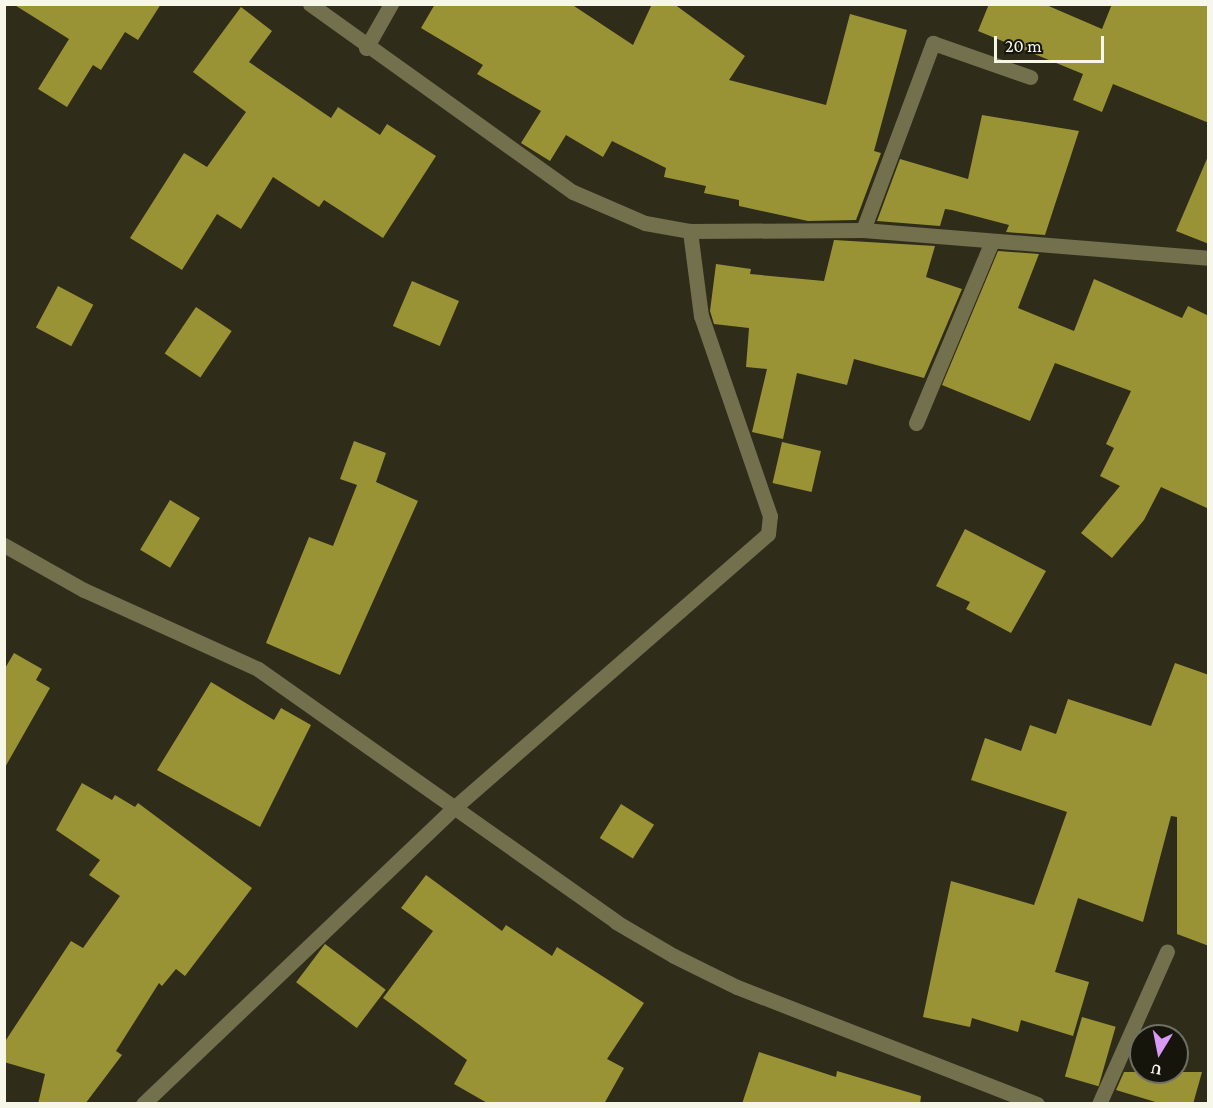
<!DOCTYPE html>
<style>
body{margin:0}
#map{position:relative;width:1213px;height:1108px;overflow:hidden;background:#2f2d19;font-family:"Crimson Pro",serif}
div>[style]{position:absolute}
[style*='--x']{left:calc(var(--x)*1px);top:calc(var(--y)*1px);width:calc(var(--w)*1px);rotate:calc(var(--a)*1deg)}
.building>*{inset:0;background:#9a9336;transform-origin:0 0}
.street>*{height:15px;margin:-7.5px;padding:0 7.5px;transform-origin:7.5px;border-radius:7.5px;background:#72704d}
span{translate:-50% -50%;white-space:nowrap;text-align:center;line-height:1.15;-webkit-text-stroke:6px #16150c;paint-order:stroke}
.frame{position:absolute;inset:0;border:6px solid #f6f6e9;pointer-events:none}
.north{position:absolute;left:1129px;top:1024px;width:60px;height:60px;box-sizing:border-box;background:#16150c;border:2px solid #706f64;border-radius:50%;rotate:190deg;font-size:16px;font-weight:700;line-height:24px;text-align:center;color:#f6f6e9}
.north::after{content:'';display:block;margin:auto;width:21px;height:27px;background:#d99af7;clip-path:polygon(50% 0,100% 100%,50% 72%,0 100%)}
.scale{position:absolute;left:994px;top:36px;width:110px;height:27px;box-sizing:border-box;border:3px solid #f6f6e9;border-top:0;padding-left:8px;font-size:18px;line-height:21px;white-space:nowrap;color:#f6f6e9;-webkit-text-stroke:4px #16150c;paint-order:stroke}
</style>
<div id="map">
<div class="building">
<i style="clip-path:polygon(13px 4px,161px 4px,138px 40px,125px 32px,101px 70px,93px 65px,67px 107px,38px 89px,69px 39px)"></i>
<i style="clip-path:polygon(435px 4px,571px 4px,633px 45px,652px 4px,674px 4px,745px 56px,729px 80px,826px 105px,850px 14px,907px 30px,874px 151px,881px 153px,856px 220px,808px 221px,739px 206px,739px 200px,704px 193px,706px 186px,664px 177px,666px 168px,612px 141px,603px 157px,566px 135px,550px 161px,521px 143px,541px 111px,477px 74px,483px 65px,421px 28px)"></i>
<i style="clip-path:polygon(989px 4px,1044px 4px,1102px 29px,1112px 4px,1209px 4px,1209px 123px,1113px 84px,1102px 112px,1073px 100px,1083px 74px,978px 31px)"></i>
<i style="clip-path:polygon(241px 7px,272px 31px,249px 62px,331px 118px,338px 107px,380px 135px,387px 124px,436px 156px,383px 238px,324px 200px,319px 207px,273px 177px,241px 229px,217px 214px,182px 270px,130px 238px,184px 153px,207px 167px,246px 112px,193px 72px)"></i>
<i style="clip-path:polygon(982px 115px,1079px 131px,1045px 235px,1006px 232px,1009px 225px,952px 210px,945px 209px,940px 226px,877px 221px,900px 159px,968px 179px)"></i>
<i style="clip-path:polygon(1209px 154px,1209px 244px,1176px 231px)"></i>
<i style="clip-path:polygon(834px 240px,935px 246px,926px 277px,962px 289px,924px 378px,854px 359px,847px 385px,797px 373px,783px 439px,752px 432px,767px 369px,746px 367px,749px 328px,714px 324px,710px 311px,716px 264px,751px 269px,750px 274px,824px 281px)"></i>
<i style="clip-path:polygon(998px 251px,1039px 254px,1018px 308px,1074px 331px,1094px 279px,1182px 318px,1188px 306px,1209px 316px,1209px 509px,1161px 487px,1144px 520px,1112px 558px,1081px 533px,1120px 486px,1100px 476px,1114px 448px,1106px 444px,1131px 391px,1055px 363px,1030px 421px,942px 385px)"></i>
<i style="left:412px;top:281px;width:51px;height:49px;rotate:23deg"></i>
<i style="left:58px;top:286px;width:40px;height:47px;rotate:28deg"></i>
<i style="left:196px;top:307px;width:43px;height:56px;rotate:34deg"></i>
<i style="clip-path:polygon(354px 441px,386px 453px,376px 482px,418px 501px,340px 675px,266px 643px,309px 537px,333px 546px,357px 485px,340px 479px)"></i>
<i style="left:782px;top:442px;width:40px;height:42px;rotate:13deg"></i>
<i style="left:170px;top:500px;width:35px;height:58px;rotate:31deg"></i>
<i style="clip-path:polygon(965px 529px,1046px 571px,1011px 633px,966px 609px,970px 602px,936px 586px)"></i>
<i style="clip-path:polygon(14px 653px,42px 669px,36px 680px,50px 688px,4px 769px,4px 670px)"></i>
<i style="clip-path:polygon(1175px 663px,1209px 675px,1209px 946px,1177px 934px,1177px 817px,1171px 816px,1143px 922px,1078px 898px,1055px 972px,1089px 982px,1073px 1036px,1021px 1020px,1018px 1032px,972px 1018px,970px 1027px,923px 1017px,951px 881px,1034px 905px,1067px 812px,971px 780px,985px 738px,1021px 751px,1030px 725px,1056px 734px,1068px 699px,1151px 726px)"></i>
<i style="clip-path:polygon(211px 682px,274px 720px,281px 708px,311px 725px,260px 827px,157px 770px)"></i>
<i style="clip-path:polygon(82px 783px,112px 800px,115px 795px,135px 807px,138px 803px,252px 888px,185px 976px,176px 969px,162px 986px,159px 983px,116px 1051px,122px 1055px,85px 1104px,38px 1104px,45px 1074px,4px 1062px,4px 1043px,71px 941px,83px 948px,120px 896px,89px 875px,100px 860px,56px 830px)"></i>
<i style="left:621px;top:804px;width:39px;height:40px;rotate:32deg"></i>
<i style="clip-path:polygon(426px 875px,502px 931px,506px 925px,552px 956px,557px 947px,644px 1003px,607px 1059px,624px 1068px,604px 1104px,489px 1104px,454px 1084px,467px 1060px,383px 998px,433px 931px,401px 908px)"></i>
<i style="left:325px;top:944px;width:76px;height:48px;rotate:37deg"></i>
<i style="left:1082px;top:1017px;width:35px;height:62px;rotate:16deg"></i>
<i style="clip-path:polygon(759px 1052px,836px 1077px,837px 1071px,921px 1096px,920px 1104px,742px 1104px)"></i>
<i style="clip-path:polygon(1124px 1072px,1202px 1072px,1193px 1104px,1162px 1104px,1116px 1090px)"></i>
</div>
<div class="street">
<i style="--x:310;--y:4;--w:323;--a:35.6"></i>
<i style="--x:573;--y:192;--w:78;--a:23.3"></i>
<i style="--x:645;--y:223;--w:46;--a:10.1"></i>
<i style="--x:690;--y:231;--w:173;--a:-0.3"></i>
<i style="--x:863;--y:230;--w:346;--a:4.6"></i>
<i style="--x:366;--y:48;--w:51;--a:-60.4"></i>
<i style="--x:863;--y:230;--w:200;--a:-69.5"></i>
<i style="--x:933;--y:43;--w:103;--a:19.3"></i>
<i style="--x:916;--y:423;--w:197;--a:-67.3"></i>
<i style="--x:4;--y:545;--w:92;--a:29.4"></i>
<i style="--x:84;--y:590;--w:191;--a:24.4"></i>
<i style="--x:258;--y:669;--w:438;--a:35.2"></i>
<i style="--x:616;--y:922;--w:67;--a:30.4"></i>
<i style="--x:674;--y:956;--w:70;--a:26.2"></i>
<i style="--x:737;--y:987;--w:322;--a:21.3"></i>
<i style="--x:143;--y:1104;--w:431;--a:-43.6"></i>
<i style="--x:455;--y:807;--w:415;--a:-41.1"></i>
<i style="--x:768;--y:534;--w:18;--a:-84"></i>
<i style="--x:770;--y:516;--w:212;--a:-109"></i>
<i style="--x:701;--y:316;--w:86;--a:-97.4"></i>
<i style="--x:1099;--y:1104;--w:167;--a:-66"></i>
</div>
<div class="frame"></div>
<div class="north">U</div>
<div class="scale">20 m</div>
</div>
